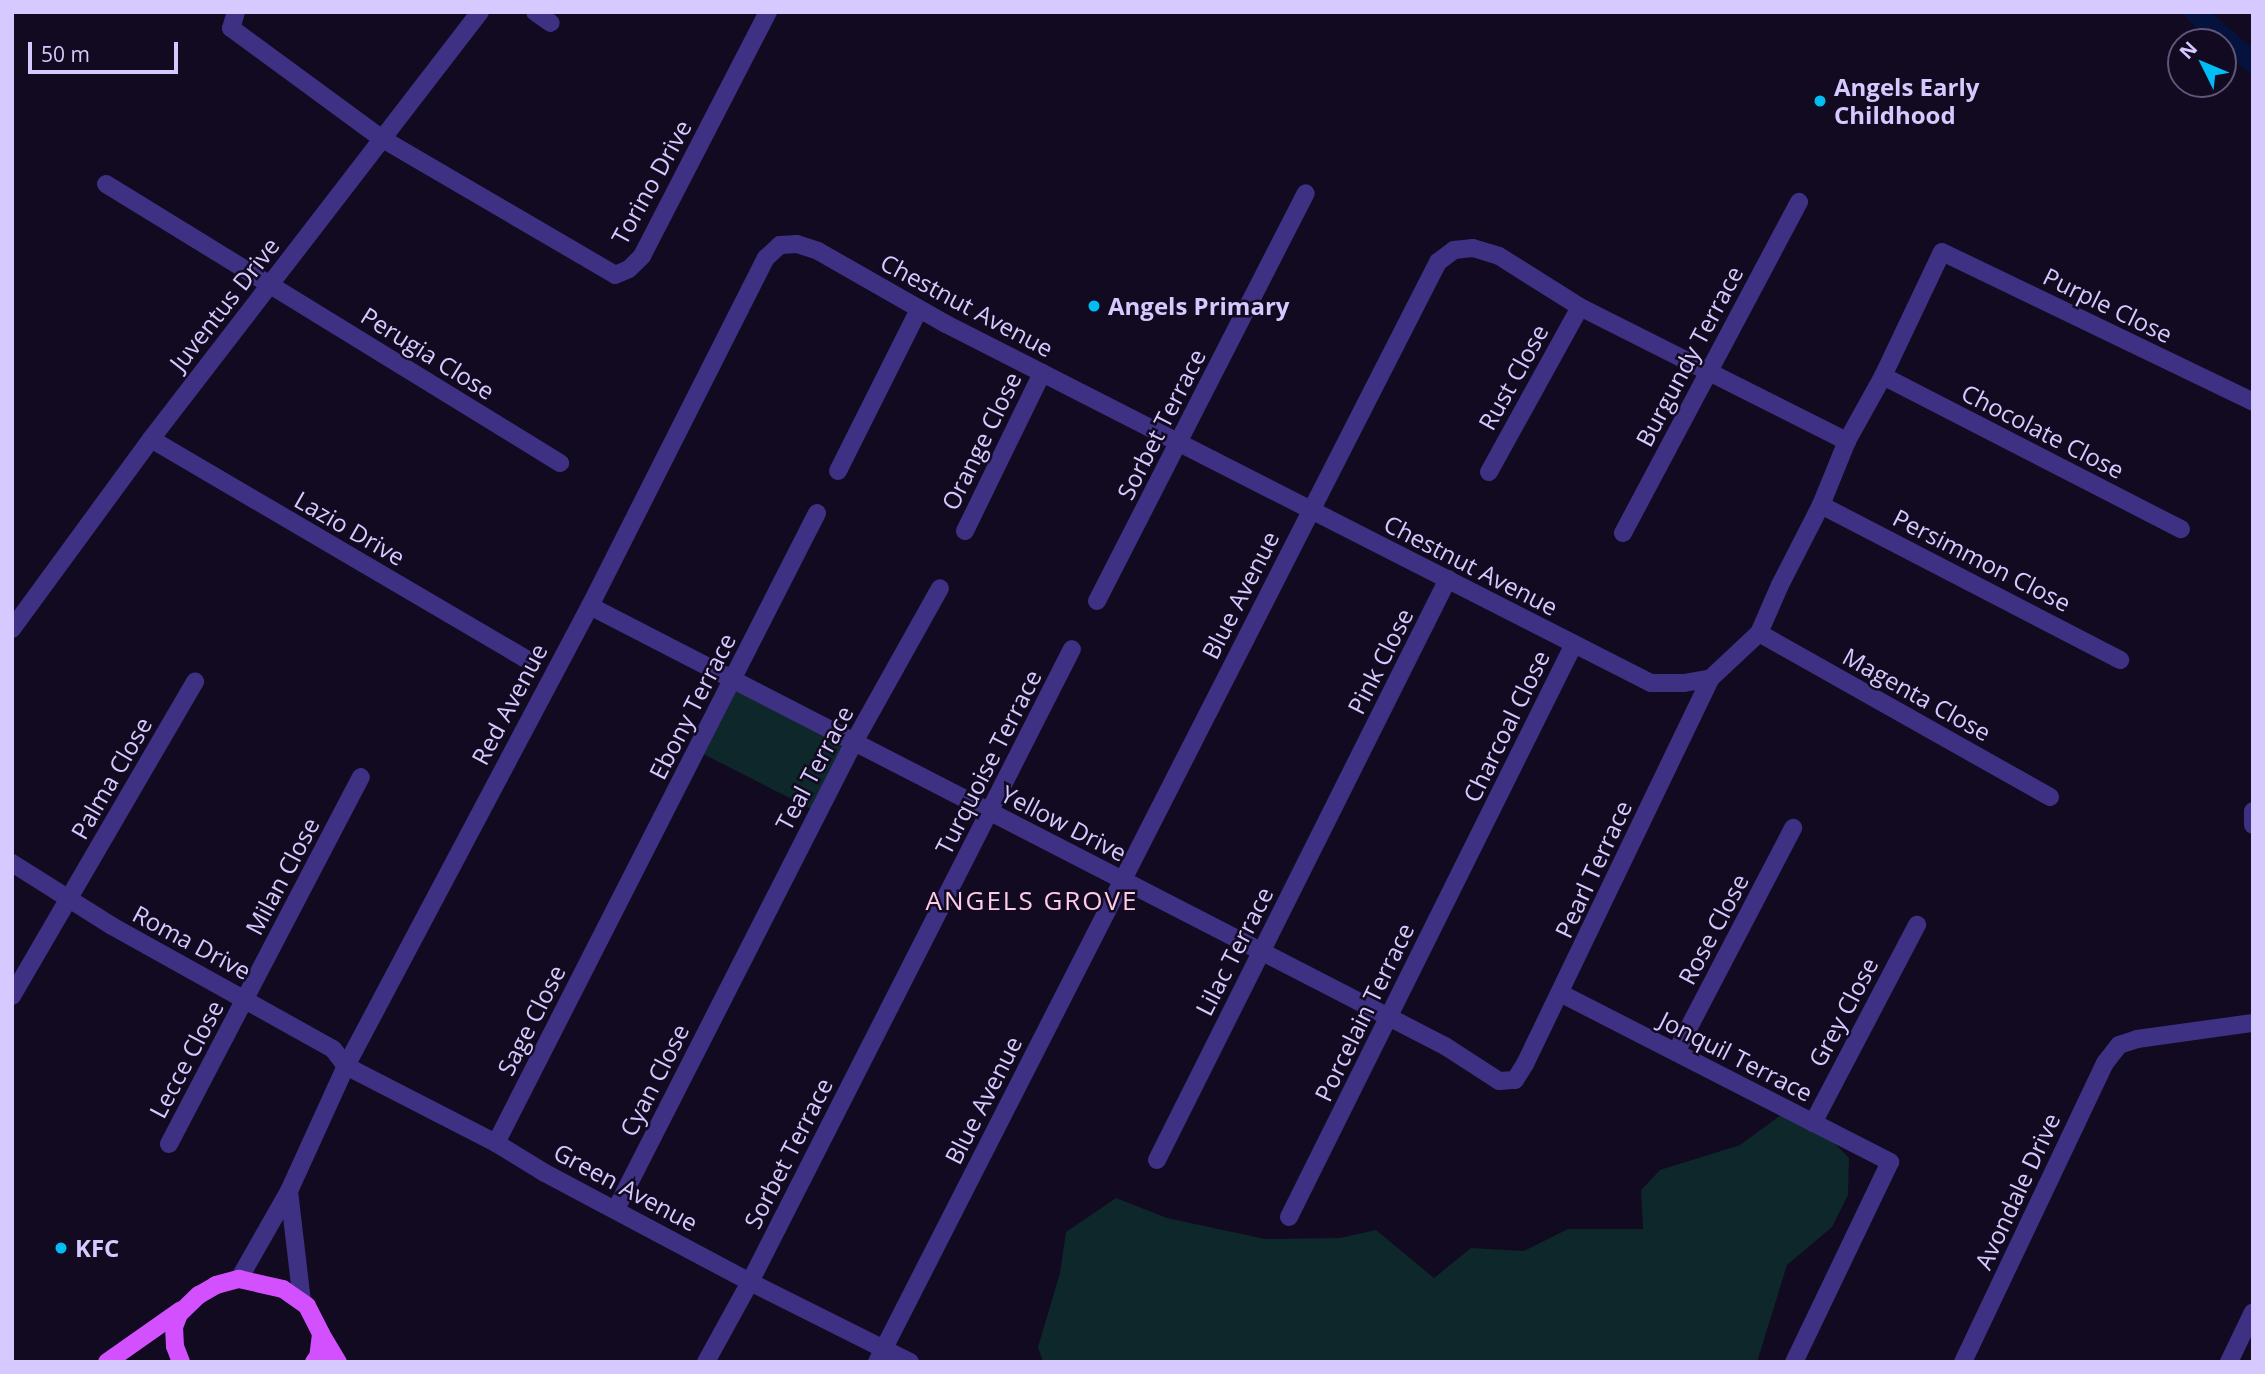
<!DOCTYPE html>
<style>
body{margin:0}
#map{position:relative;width:2265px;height:1374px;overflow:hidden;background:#110a20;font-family:"Open Sans",sans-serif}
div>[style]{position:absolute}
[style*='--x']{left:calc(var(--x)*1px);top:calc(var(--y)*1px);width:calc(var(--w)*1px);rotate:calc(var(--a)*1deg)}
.green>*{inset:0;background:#0d272a;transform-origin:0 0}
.canal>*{height:21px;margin:-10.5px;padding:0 10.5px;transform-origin:10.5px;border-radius:10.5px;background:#05123e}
.street>*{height:18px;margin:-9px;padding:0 9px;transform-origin:9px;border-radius:9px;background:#3e3183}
.primary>*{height:18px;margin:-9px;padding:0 9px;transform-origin:9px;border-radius:9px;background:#d350ff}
.dots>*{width:19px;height:19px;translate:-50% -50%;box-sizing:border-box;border:4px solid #110a20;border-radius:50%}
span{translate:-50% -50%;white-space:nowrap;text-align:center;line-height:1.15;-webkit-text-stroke:5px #110a20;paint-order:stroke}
.poi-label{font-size:24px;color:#d6c9ff;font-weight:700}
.left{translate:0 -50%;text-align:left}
.street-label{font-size:24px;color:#d6c9ff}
.neighbourhood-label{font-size:26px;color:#ffcbe6;letter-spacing:2px}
.frame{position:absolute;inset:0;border:14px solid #d6c9ff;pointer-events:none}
.north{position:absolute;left:2167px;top:28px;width:70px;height:70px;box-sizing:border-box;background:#110a20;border:2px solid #605679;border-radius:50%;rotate:313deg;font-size:19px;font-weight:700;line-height:28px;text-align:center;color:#d6c9ff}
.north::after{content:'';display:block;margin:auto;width:24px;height:32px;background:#00bdf4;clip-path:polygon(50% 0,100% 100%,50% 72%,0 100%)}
.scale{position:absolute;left:28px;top:42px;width:150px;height:32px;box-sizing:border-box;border:4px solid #d6c9ff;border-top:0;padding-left:9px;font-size:21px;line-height:24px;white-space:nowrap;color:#d6c9ff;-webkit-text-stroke:5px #110a20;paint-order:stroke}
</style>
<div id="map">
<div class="green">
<i style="left:736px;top:691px;width:124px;height:71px;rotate:27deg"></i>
<i style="clip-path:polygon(1796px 1104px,1849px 1158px,1848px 1195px,1832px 1227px,1787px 1265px,1757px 1362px,1043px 1362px,1038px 1347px,1060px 1273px,1066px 1232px,1116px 1198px,1167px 1218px,1265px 1239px,1340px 1238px,1376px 1230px,1434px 1278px,1471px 1248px,1524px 1251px,1568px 1229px,1643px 1229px,1641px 1190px,1660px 1170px,1740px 1145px)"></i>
</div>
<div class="canal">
<i style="--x:2195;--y:12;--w:77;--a:41.3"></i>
</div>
<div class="street">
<i style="--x:236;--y:12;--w:17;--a:107"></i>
<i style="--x:231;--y:28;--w:186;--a:36.3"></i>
<i style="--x:381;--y:138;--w:271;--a:30.3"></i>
<i style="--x:615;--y:275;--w:15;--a:-23"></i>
<i style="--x:629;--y:269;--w:18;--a:-45"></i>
<i style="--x:642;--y:256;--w:275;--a:-62.7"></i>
<i style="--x:535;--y:12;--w:19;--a:35"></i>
<i style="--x:106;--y:184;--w:533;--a:31.57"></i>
<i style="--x:1883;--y:376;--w:335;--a:27.2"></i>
<i style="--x:151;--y:439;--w:433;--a:30.4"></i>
<i style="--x:838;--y:471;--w:181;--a:-63.4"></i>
<i style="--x:1489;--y:472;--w:188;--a:-61.1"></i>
<i style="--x:1821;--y:505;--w:337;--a:27.4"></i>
<i style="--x:965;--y:531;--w:176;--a:-64"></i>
<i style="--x:1623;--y:533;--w:375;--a:-62"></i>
<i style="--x:1097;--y:601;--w:458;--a:-62.9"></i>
<i style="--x:590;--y:606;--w:962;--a:27.23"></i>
<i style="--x:1445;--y:1046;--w:64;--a:32.9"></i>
<i style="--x:1499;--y:1081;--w:16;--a:-4"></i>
<i style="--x:1515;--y:1080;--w:19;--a:-58"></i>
<i style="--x:1525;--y:1064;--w:428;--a:-64.3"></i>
<i style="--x:12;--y:629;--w:235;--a:-53.8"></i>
<i style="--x:151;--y:439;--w:539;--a:-52.39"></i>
<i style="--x:1759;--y:633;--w:334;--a:29.4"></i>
<i style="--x:2253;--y:811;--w:14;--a:90"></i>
<i style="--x:12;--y:863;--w:118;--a:32.2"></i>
<i style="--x:112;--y:926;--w:253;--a:29.1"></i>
<i style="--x:333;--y:1049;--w:21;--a:53"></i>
<i style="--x:346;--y:1066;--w:169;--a:27.2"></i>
<i style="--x:496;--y:1143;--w:57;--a:31.5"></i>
<i style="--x:545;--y:1173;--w:232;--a:28"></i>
<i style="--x:750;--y:1282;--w:179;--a:26.6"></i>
<i style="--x:1560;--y:993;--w:371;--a:27.1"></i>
<i style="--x:1890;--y:1162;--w:222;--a:115.6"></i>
<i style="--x:12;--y:996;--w:364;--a:-59.8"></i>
<i style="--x:1676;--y:1052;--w:253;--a:-62.4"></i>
<i style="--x:1813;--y:1123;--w:224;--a:-62.3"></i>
<i style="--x:496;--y:1143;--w:707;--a:-63"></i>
<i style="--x:169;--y:1144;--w:414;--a:-62.4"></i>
<i style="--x:1157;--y:1160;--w:650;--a:-63.4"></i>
<i style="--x:289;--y:1191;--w:112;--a:83.3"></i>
<i style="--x:616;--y:1209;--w:524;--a:-62.99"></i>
<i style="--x:854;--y:742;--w:176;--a:-60.8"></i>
<i style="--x:1289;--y:1217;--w:638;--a:-63.56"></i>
<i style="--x:239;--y:1279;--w:101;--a:-60.4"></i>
<i style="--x:289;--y:1191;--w:137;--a:-65.5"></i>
<i style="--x:346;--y:1066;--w:521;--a:-62.06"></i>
<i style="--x:590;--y:606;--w:390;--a:-63.2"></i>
<i style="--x:766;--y:258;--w:19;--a:-43"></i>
<i style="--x:780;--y:245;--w:17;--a:-3"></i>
<i style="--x:797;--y:244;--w:22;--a:18"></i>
<i style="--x:818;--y:251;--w:147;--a:29.7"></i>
<i style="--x:946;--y:324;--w:791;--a:26.99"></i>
<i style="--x:1651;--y:683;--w:33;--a:0"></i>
<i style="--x:1684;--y:683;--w:27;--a:-10"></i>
<i style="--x:1711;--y:678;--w:66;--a:-43.2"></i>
<i style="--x:1759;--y:633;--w:52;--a:-66.4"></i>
<i style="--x:1780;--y:585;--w:90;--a:-62.9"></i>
<i style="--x:1821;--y:505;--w:69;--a:-67.9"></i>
<i style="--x:1847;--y:441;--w:74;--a:-61"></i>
<i style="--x:1883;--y:376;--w:137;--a:-64.6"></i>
<i style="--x:1942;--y:252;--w:345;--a:25.7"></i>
<i style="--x:706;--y:1362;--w:91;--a:-61.2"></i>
<i style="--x:750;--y:1282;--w:710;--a:-63.04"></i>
<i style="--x:877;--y:1362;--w:1235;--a:-62.98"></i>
<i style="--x:1438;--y:262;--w:20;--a:-37"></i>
<i style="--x:1454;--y:250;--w:19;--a:-6"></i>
<i style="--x:1473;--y:248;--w:27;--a:17"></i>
<i style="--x:1499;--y:256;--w:96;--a:32.2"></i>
<i style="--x:1580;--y:307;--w:299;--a:26.7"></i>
<i style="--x:1963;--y:1362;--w:331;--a:-64.6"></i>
<i style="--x:2105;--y:1063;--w:23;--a:-52"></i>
<i style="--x:2119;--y:1045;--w:19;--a:-18"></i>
<i style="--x:2137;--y:1039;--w:117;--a:-7.9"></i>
<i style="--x:2229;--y:1362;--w:55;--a:-64.4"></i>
</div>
<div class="primary">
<i style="--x:321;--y:1334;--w:33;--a:59"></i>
<i style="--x:107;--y:1362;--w:90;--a:-35.1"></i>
<i style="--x:181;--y:1362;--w:17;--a:-111"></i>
<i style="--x:175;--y:1346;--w:19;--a:-93"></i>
<i style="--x:174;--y:1327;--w:14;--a:-69"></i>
<i style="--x:179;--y:1314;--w:28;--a:-44"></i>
<i style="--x:199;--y:1295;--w:20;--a:-30"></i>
<i style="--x:216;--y:1285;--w:24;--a:-15"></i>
<i style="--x:239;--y:1279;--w:45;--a:12.8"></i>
<i style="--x:283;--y:1289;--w:29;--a:35"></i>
<i style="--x:307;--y:1306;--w:31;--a:63"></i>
<i style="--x:321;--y:1334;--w:23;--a:97"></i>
<i style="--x:318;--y:1357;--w:6;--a:129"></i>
</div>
<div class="dots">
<i style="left:1820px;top:101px;background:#00bdf4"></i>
<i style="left:1094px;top:306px;background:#00bdf4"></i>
<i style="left:61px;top:1248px;background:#00bdf4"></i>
</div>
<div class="poi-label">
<span class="left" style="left:1834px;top:101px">Angels Early<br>Childhood</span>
<span class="left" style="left:1108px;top:306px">Angels Primary</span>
<span class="left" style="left:75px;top:1248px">KFC</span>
</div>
<div class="street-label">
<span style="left:651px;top:182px;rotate:-61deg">Torino Drive</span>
<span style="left:224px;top:304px;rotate:-52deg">Juventus Drive</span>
<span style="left:967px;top:305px;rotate:28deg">Chestnut Avenue</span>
<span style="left:2108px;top:305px;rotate:26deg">Purple Close</span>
<span style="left:428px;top:353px;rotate:32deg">Perugia Close</span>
<span style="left:1689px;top:356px;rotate:-62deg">Burgundy Terrace</span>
<span style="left:1513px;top:377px;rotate:-61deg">Rust Close</span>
<span style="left:1161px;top:424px;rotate:-63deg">Sorbet Terrace</span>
<span style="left:2043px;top:431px;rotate:27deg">Chocolate Close</span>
<span style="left:981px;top:441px;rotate:-64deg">Orange Close</span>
<span style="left:350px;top:528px;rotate:30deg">Lazio Drive</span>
<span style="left:1982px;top:560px;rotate:27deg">Persimmon Close</span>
<span style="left:1471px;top:565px;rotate:27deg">Chestnut Avenue</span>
<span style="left:1240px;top:595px;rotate:-63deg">Blue Avenue</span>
<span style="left:1380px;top:661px;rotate:-63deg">Pink Close</span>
<span style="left:1917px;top:694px;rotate:29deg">Magenta Close</span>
<span style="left:509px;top:704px;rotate:-62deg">Red Avenue</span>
<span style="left:692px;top:706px;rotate:-63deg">Ebony Terrace</span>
<span style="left:1506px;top:726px;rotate:-64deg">Charcoal Close</span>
<span style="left:988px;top:762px;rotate:-63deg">Turquoise Terrace</span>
<span style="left:814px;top:768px;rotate:-62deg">Teal Terrace</span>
<span style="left:111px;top:778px;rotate:-60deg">Palma Close</span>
<span style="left:1064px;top:823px;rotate:27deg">Yellow Drive</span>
<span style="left:1593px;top:869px;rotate:-65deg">Pearl Terrace</span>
<span style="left:282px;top:876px;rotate:-62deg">Milan Close</span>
<span style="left:1713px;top:929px;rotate:-62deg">Rose Close</span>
<span style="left:192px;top:942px;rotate:28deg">Roma Drive</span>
<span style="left:1234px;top:951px;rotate:-63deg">Lilac Terrace</span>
<span style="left:1364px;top:1012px;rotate:-64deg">Porcelain Terrace</span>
<span style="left:1843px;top:1012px;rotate:-62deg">Grey Close</span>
<span style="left:531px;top:1020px;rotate:-63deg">Sage Close</span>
<span style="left:1736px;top:1056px;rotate:27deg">Jonquil Terrace</span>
<span style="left:186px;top:1059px;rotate:-62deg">Lecce Close</span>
<span style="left:654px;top:1080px;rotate:-63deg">Cyan Close</span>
<span style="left:983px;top:1100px;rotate:-63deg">Blue Avenue</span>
<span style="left:788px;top:1153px;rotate:-63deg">Sorbet Terrace</span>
<span style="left:626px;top:1187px;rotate:28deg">Green Avenue</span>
<span style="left:2017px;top:1191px;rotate:-65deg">Avondale Drive</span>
</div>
<div class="neighbourhood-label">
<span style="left:1032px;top:901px">ANGELS GROVE</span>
</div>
<div class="frame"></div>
<div class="north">N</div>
<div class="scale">50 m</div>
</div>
